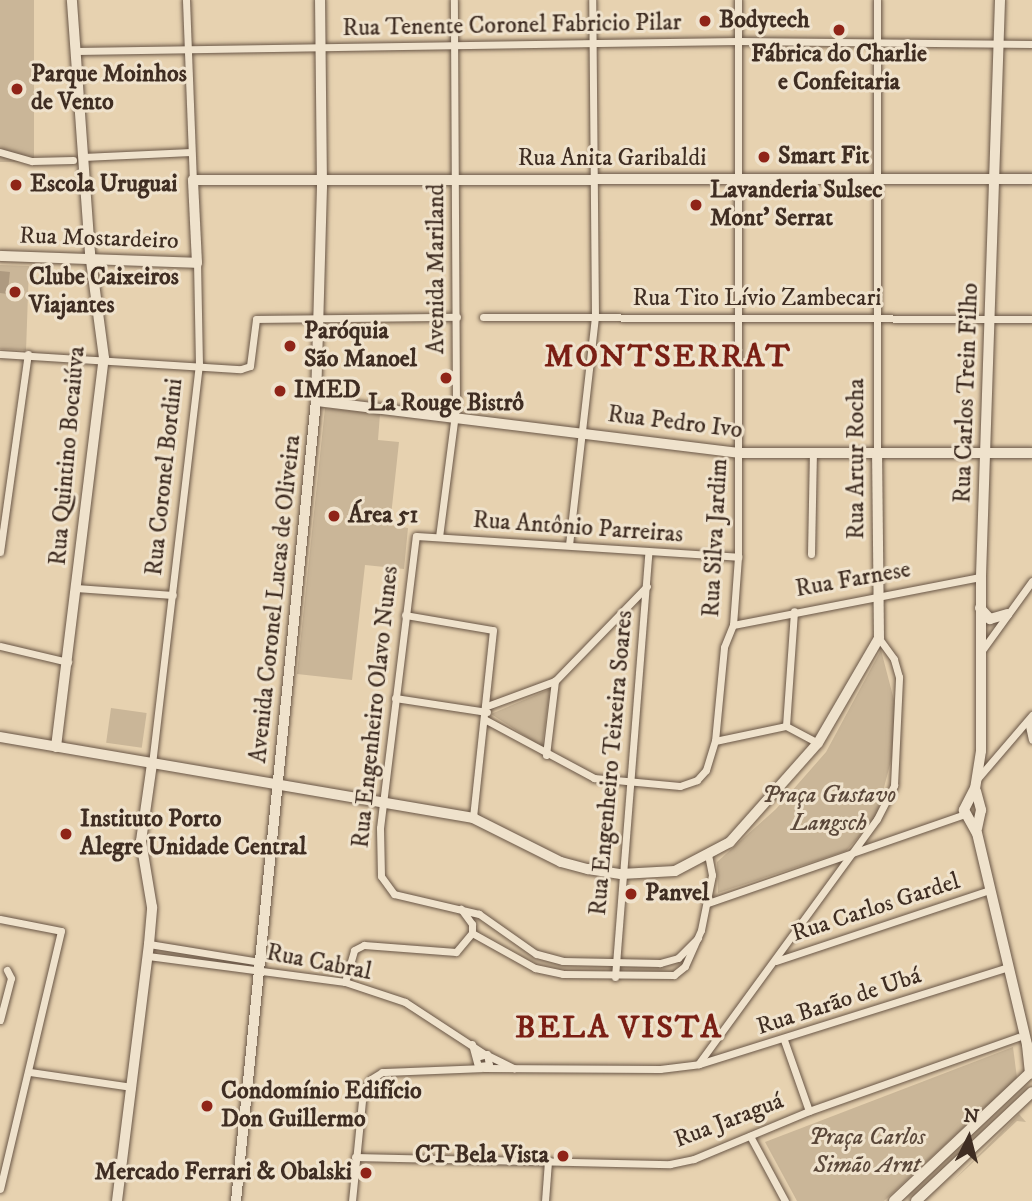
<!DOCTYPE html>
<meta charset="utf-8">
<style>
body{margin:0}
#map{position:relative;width:1032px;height:1201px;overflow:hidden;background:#e7d2b0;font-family:"IM FELL DW Pica",serif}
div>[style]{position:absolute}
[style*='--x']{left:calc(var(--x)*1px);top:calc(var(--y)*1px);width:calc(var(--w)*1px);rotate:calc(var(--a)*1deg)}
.green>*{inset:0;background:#cab698;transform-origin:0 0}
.water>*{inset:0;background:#ae9a80;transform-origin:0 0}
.roads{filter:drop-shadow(0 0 2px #695646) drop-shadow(0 0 2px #695646)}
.street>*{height:7px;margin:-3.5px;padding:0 3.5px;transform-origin:3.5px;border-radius:3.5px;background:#efe2cc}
.secondary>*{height:10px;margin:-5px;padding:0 5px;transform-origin:5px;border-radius:5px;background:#efe2cc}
.dots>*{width:19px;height:19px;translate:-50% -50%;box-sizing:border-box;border:4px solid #efe2cc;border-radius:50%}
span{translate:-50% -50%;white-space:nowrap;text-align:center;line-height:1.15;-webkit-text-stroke:6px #efe2cc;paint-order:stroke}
.poi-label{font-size:24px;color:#3f2d22;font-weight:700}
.left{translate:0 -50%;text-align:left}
.right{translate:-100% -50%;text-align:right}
.street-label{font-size:24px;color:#3f2d22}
.park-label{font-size:24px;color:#5b483a;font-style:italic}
.district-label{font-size:32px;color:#7a1f14;font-weight:700;letter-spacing:2px}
.north{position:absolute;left:934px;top:1103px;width:70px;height:70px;-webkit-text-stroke:5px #efe2cc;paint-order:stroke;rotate:6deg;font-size:19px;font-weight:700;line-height:28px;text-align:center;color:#3f2d22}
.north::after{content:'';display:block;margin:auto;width:24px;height:32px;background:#3f2d22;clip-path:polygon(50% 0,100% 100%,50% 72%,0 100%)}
</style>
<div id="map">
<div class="green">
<i style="left:0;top:0;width:34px;height:162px"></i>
<i style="left:0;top:265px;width:29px;height:84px;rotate:2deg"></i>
<i style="clip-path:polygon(325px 408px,380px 414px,378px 440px,399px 442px,390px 525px,408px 528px,404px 569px,365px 565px,352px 680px,297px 674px)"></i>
<i style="clip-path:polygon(881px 650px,895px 704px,892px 757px,876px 818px,846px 851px,718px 893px,717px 862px,776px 809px,826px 752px)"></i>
<i style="clip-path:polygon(550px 689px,542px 747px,491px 714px)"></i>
<i style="left:111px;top:708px;width:36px;height:35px;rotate:8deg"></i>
<i style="clip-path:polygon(1013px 1047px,1017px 1078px,884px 1201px,797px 1201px,765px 1142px)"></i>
<i style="clip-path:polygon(1019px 1114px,1026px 1122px,1017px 1121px,953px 1181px)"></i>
</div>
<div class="water">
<i style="left:0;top:271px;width:10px;height:22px;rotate:6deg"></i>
</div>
<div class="roads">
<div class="street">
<i style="--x:186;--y:0;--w:180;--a:87.8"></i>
<i style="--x:76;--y:51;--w:662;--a:-0.87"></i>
<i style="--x:738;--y:41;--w:294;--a:0.6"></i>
<i style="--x:0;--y:152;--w:33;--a:16"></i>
<i style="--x:32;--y:161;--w:41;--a:-1.4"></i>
<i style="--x:83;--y:157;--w:108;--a:-2.7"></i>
<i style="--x:483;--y:317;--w:549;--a:0.21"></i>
<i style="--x:0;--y:354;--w:241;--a:3.6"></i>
<i style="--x:241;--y:369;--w:9;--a:-18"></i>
<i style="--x:250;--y:366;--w:47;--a:-82.7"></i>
<i style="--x:256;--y:319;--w:201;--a:-0.6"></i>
<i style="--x:877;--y:453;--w:453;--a:-90"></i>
<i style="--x:439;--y:537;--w:132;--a:-82.6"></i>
<i style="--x:456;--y:406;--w:406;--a:-90.3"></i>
<i style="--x:569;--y:545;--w:229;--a:-83.5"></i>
<i style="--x:595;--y:317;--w:317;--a:-90.5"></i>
<i style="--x:0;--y:552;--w:200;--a:-82"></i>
<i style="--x:811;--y:554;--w:101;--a:-88.9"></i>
<i style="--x:76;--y:588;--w:97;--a:4.1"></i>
<i style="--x:405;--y:615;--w:89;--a:9.7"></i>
<i style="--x:493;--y:630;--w:189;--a:96.1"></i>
<i style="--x:733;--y:625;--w:253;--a:-11"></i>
<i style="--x:0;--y:646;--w:70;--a:13.2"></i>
<i style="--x:983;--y:649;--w:84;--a:-54.2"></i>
<i style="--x:395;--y:698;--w:93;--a:8.7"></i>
<i style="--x:487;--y:706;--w:72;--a:-20.2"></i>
<i style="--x:555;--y:681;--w:132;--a:-45.9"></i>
<i style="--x:486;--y:720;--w:123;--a:28.2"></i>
<i style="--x:594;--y:778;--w:86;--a:5.3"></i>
<i style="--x:680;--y:786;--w:18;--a:-19"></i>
<i style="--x:697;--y:780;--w:13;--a:-48"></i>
<i style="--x:706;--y:770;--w:30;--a:-73"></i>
<i style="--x:715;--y:741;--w:94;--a:-84.5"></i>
<i style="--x:724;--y:647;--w:24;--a:-68"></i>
<i style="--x:733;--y:625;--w:68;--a:-85.8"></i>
<i style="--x:738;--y:557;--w:557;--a:-90"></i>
<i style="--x:1028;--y:721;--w:19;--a:78"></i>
<i style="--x:786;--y:726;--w:115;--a:-86"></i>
<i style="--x:715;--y:741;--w:73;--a:-11.9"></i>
<i style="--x:786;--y:726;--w:36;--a:28"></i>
<i style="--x:546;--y:755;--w:75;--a:-83.1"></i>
<i style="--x:152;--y:764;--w:402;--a:-83.3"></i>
<i style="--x:199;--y:365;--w:102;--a:-91.1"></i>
<i style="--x:978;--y:778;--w:83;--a:-49.4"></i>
<i style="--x:708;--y:903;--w:272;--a:-19.1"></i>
<i style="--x:0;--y:919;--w:62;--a:11.1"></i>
<i style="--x:61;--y:931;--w:265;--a:103.3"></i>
<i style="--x:472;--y:933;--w:72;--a:29.1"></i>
<i style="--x:535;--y:968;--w:29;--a:12"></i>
<i style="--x:563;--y:974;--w:111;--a:0.5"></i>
<i style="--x:674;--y:975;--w:14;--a:-39"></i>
<i style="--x:685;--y:966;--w:39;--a:-66"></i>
<i style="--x:701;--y:930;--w:56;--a:-78.7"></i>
<i style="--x:712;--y:875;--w:20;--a:-101"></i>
<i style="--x:698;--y:938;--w:28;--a:135"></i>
<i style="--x:678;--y:958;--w:19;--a:164"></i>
<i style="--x:660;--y:963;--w:97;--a:-178.8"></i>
<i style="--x:563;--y:961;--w:28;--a:-165"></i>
<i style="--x:536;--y:954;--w:70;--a:-144.9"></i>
<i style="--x:479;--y:914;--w:87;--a:-166.8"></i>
<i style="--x:394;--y:894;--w:22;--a:-126"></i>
<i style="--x:381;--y:876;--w:48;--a:-91.2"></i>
<i style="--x:380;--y:828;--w:294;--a:-83"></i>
<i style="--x:416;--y:536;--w:323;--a:3.7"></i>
<i style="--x:149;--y:944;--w:112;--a:9.2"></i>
<i style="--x:148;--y:956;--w:199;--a:7.5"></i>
<i style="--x:345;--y:982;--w:63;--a:18.4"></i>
<i style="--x:405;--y:1002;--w:93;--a:33.2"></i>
<i style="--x:776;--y:961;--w:225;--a:-18.4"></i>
<i style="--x:615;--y:977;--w:425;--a:-85.5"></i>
<i style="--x:345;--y:982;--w:33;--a:-74"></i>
<i style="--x:354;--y:950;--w:11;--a:-27"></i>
<i style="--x:364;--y:945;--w:92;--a:4.4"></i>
<i style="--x:456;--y:952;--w:25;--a:-50"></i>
<i style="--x:472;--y:933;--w:9;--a:-90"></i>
<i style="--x:472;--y:924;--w:19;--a:-126"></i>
<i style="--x:0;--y:1020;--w:43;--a:-75.3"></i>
<i style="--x:11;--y:978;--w:9;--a:-117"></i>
<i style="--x:784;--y:1040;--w:75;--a:70.6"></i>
<i style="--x:472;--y:1044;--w:23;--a:75"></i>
<i style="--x:478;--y:1066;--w:11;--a:-5"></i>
<i style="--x:489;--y:1065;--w:11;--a:-100"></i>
<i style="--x:487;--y:1054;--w:11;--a:165"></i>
<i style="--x:489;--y:1056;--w:28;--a:26"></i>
<i style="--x:699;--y:1063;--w:302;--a:-53.9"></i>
<i style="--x:877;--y:819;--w:38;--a:-63"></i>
<i style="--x:894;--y:785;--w:108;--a:-87.3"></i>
<i style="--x:899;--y:677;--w:19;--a:-106"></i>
<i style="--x:894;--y:659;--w:26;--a:-126"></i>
<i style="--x:484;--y:1068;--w:176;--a:0.3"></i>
<i style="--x:660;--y:1069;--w:39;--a:-7"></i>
<i style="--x:699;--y:1064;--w:322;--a:-17.4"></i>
<i style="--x:30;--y:1072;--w:103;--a:8.4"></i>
<i style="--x:750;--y:1136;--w:74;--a:61.7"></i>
<i style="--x:355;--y:1157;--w:315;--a:1.3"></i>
<i style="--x:670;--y:1164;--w:25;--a:-12"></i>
<i style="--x:694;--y:1159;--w:125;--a:-22.7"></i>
<i style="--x:809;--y:1111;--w:222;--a:-19.5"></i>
<i style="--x:352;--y:1201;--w:111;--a:-84.3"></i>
<i style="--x:363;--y:1091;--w:14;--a:-56"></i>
<i style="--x:371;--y:1079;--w:13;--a:-32"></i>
<i style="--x:382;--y:1072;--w:99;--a:-2.3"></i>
<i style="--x:545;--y:1201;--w:40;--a:-85.7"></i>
</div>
<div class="secondary">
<i style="--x:1000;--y:0;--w:577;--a:91.89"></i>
<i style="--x:981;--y:577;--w:174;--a:90"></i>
<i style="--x:981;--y:751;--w:37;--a:99"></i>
<i style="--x:975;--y:788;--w:25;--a:117"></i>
<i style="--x:964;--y:810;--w:26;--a:61"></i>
<i style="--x:977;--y:833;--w:218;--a:76.7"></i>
<i style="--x:1027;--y:1045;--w:29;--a:84"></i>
<i style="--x:0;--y:256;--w:197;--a:2"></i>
<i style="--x:197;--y:263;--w:83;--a:-92.8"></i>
<i style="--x:193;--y:180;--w:839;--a:-0.07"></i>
<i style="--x:316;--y:401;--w:427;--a:7"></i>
<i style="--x:740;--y:453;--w:292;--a:0"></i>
<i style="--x:980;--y:608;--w:15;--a:48"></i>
<i style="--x:990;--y:619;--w:18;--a:-16"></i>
<i style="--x:0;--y:737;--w:480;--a:9.7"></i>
<i style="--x:473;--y:818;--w:98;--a:26.6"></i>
<i style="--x:561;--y:862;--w:28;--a:15"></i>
<i style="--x:588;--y:869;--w:33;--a:9"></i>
<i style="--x:621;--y:874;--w:54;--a:-3.2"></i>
<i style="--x:675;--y:871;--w:62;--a:-27.8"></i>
<i style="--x:730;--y:842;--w:132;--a:-48.4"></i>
<i style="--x:818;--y:743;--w:121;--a:-59.8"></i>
<i style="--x:879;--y:638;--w:185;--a:-90.6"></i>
<i style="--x:56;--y:747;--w:392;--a:-83"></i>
<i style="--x:104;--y:358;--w:106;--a:-97.6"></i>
<i style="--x:90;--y:253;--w:254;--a:-94.1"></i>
<i style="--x:976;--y:791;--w:20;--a:75"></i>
<i style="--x:981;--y:810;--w:19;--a:102"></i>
<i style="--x:117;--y:1201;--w:259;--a:-82.9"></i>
<i style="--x:149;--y:944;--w:37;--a:-85"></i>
<i style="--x:152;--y:907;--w:67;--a:-99.5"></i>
<i style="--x:141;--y:841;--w:78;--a:-81.9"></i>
<i style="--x:236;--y:1201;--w:804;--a:-84.29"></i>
<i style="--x:316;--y:401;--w:214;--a:-88.4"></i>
<i style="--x:322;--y:187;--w:187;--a:-90.6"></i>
<i style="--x:894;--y:1201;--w:190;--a:-43.3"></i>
<i style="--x:916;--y:1201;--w:159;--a:-43.2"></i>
</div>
</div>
<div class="dots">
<i style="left:705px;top:21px;background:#8f2418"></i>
<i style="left:839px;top:30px;background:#8f2418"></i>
<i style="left:17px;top:89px;background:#8f2418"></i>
<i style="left:764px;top:157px;background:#8f2418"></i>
<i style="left:16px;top:185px;background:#8f2418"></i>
<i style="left:696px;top:205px;background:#8f2418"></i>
<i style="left:15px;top:292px;background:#8f2418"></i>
<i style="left:290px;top:346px;background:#8f2418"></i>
<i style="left:446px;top:378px;background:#8f2418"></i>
<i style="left:280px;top:391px;background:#8f2418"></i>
<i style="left:334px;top:516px;background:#8f2418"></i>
<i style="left:66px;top:834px;background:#8f2418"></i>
<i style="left:631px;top:894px;background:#8f2418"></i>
<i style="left:207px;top:1106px;background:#8f2418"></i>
<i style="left:563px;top:1156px;background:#8f2418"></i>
<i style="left:366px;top:1173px;background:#8f2418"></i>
</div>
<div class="poi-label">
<span class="left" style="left:719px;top:21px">Bodytech</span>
<span style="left:839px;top:69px">Fábrica do Charlie<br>e Confeitaria</span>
<span class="left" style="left:31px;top:89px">Parque Moinhos<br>de Vento</span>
<span class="left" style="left:778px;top:157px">Smart Fit</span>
<span class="left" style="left:30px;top:185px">Escola Uruguai</span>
<span class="left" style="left:710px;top:205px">Lavanderia Sulsec<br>Mont' Serrat</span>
<span class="left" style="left:29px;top:292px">Clube Caixeiros<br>Viajantes</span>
<span class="left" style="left:304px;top:346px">Paróquia<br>São Manoel</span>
<span class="left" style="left:294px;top:391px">IMED</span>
<span style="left:446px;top:404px">La Rouge Bistrô</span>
<span class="left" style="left:348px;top:516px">Área 51</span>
<span class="left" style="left:80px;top:834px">Instituto Porto<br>Alegre Unidade Central</span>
<span class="left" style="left:645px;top:894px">Panvel</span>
<span class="left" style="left:221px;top:1106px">Condomínio Edifício<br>Don Guillermo</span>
<span class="right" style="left:549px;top:1156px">CT Bela Vista</span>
<span class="right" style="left:352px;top:1173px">Mercado Ferrari &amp; Obalski</span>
</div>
<div class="street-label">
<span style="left:512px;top:26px;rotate:-1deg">Rua Tenente Coronel Fabricio Pilar</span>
<span style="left:612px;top:159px">Rua Anita Garibaldi</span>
<span style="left:99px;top:239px;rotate:2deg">Rua Mostardeiro</span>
<span style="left:437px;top:269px;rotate:-90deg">Avenida Mariland</span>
<span style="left:757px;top:299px">Rua Tito Lívio Zambecari</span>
<span style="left:967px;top:393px;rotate:-88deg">Rua Carlos Trein Filho</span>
<span style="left:675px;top:423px;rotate:7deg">Rua Pedro Ivo</span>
<span style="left:68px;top:456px;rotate:-85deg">Rua Quintino Bocaiúva</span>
<span style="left:857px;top:459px;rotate:-90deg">Rua Artur Rocha</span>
<span style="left:165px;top:477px;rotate:-84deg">Rua Coronel Bordini</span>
<span style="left:578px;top:528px;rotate:4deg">Rua Antônio Parreiras</span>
<span style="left:716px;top:538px;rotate:-87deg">Rua Silva Jardim</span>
<span style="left:853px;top:580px;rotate:-10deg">Rua Farnese</span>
<span style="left:276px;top:599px;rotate:-84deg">Avenida Coronel Lucas de Oliveira</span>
<span style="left:376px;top:707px;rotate:-84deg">Rua Engenheiro Olavo Nunes</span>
<span style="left:612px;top:763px;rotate:-85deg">Rua Engenheiro Teixeira Soares</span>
<span style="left:876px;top:908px;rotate:-18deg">Rua Carlos Gardel</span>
<span style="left:319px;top:963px;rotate:11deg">Rua Cabral</span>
<span style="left:839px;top:1002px;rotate:-18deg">Rua Barão de Ubá</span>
<span style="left:729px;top:1121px;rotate:-21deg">Rua Jaraguá</span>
</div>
<div class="park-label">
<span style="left:829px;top:810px">Praça Gustavo<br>Langsch</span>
<span style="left:867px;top:1152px">Praça Carlos<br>Simão Arnt</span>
</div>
<div class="district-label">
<span style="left:668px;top:357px">MONTSERRAT</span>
<span style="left:619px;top:1028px">BELA VISTA</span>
</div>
<div class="north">N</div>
</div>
